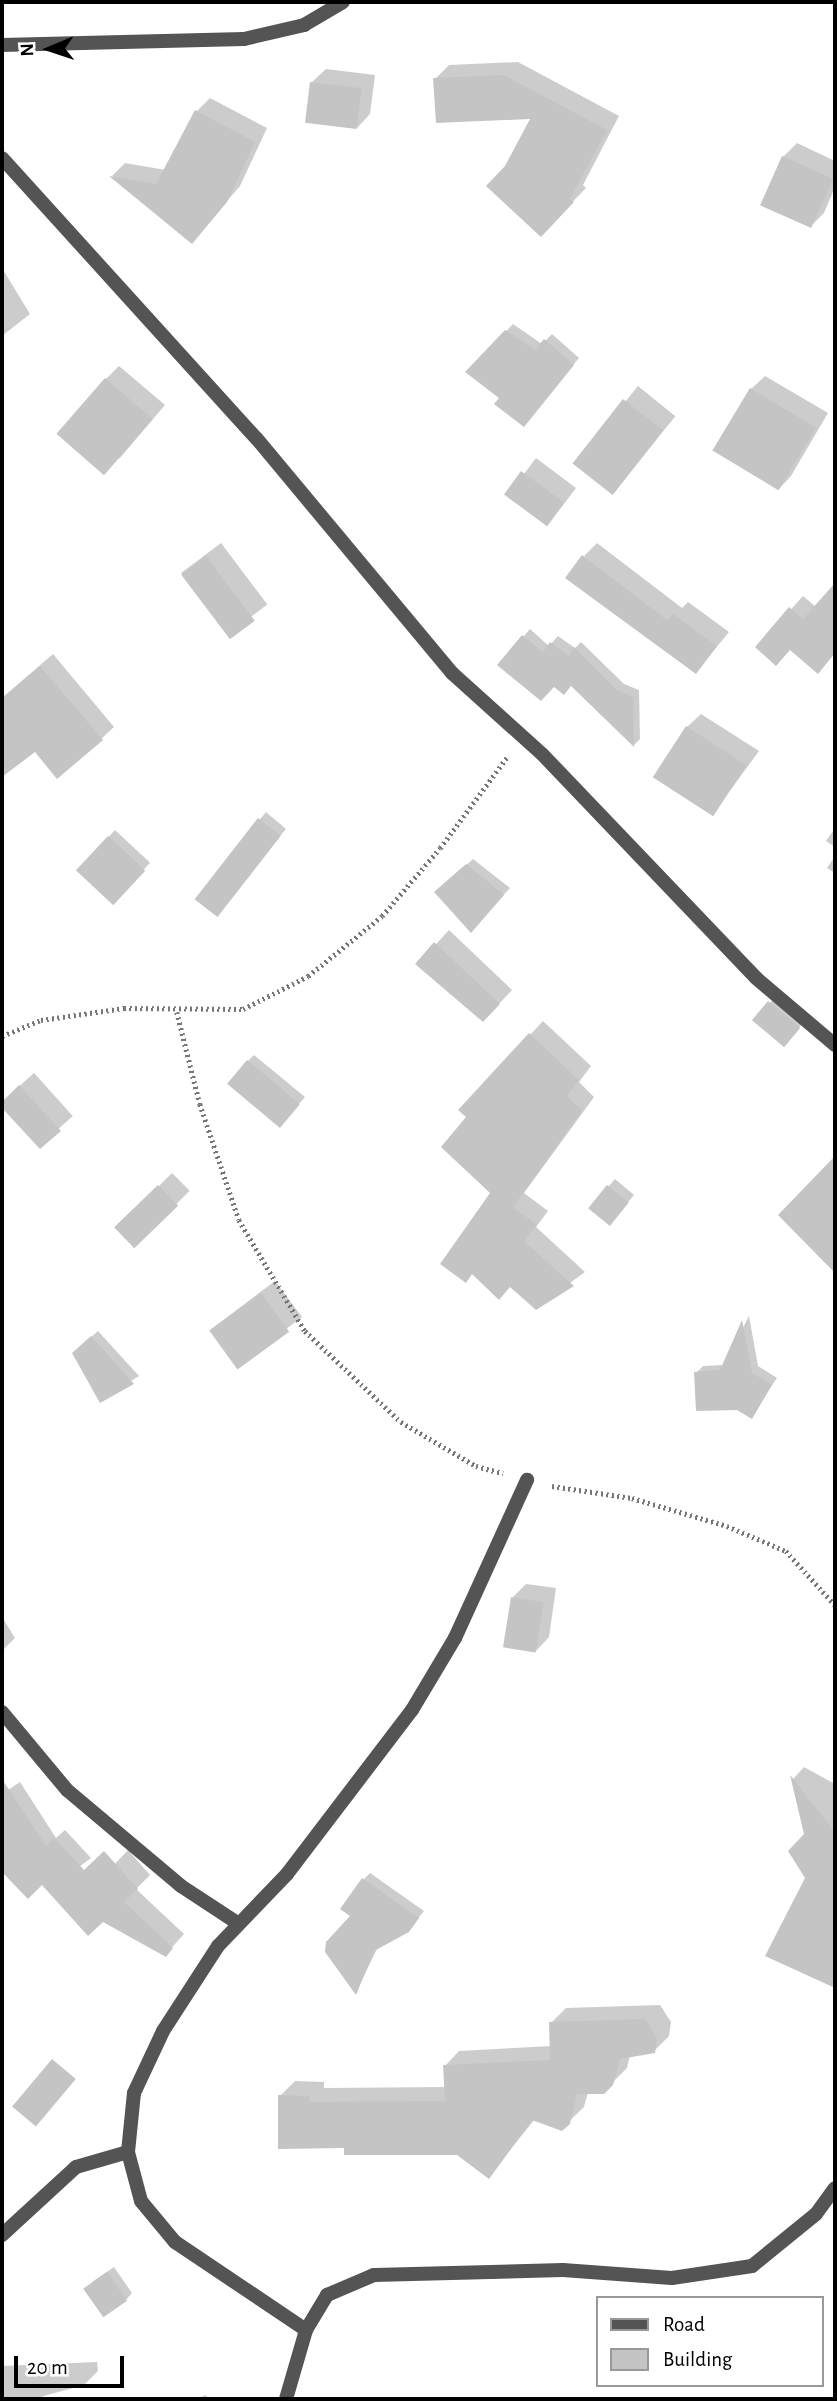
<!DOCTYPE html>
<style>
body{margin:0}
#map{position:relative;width:837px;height:2401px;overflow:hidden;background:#fff;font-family:"Alegreya Sans",sans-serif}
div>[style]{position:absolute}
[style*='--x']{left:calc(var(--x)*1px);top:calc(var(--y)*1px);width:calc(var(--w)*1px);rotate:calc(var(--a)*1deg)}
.shadow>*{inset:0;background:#0003;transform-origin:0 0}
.building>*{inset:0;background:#c4c4c4;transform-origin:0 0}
.path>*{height:4.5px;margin-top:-2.25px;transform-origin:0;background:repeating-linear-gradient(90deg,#767676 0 2px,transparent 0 5.5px)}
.minor>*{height:14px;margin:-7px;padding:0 7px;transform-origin:7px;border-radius:7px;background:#545454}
span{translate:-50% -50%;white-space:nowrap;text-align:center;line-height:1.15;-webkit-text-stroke:5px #fff;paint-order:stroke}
.frame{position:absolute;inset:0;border:4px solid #000;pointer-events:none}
.legend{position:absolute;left:596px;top:2296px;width:228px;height:91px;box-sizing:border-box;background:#fff;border:2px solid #999;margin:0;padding:9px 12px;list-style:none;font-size:21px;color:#000}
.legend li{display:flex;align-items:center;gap:14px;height:35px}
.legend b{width:35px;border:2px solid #999}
.north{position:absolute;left:14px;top:14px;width:70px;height:70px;-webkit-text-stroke:5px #fff;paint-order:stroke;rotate:268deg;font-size:19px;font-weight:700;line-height:28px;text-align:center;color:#000}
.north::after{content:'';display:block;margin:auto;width:24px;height:32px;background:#000;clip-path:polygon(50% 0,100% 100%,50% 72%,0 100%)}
.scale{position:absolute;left:14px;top:2356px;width:110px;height:32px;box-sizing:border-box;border:4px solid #000;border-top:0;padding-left:9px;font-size:21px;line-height:24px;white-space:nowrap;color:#000;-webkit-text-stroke:5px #fff;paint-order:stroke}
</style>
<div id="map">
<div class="shadow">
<i style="clip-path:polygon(518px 62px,619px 116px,583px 185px,586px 188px,554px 221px,507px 167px,533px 117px,435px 79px,449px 65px)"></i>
<i style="clip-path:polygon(326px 69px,375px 75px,370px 114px,357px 128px,312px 82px)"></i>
<i style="clip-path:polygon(210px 98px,267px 128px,240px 186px,192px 242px,112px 176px,125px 163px,166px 170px,197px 111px)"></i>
<i style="clip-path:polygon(797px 143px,835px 161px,835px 187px,824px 213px,810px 227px,783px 157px)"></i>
<i style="clip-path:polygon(2px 268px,30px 314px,2px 336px)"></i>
<i style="clip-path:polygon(513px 324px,542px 344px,552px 334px,579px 358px,530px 418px,467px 372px)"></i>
<i style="clip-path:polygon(119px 366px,165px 405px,119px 459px,106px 379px)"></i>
<i style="clip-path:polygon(765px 376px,828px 413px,791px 476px,778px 490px,751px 389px)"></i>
<i style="left:638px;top:386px;width:48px;height:100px;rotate:39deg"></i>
<i style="left:536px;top:458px;width:50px;height:48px;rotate:37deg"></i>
<i style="left:221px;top:543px;width:77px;height:50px;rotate:53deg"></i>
<i style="clip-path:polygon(597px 543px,682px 608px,688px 602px,729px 632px,696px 672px,584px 556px)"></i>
<i style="clip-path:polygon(835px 586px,835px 653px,829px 660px,791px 649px,757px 647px,803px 596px,816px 607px)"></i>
<i style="clip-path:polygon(530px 629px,549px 646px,558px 636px,575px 648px,581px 642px,624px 684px,639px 690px,640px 739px,634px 745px,572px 685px,554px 685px,499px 665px)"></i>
<i style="clip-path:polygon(53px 654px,114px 727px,101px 739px,35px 749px,2px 775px,2px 698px)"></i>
<i style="clip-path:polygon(701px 714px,759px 751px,713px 814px,687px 727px)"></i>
<i style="clip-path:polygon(266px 812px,286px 829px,220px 907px,224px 862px)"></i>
<i style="clip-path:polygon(835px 828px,835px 847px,826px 841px)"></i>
<i style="left:115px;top:830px;width:48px;height:54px;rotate:43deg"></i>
<i style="clip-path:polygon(835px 856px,835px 873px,827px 868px)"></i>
<i style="clip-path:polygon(473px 859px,510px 888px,477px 924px,443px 886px)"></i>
<i style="clip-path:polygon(449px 930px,512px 990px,497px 1006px,418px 964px)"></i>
<i style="left:776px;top:996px;width:38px;height:33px;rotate:40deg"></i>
<i style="clip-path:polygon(543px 1021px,591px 1066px,579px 1082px,594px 1097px,524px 1193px,548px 1211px,536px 1227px,585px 1272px,537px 1307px,469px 1117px,460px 1110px)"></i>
<i style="clip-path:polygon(254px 1055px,305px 1097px,285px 1120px,248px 1061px)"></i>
<i style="left:34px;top:1073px;width:58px;height:45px;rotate:48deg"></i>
<i style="left:172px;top:1173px;width:25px;height:77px;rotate:45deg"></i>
<i style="clip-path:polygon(615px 1179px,634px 1195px,615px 1218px,590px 1208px)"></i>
<i style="left:275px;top:1281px;width:45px;height:80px;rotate:53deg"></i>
<i style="clip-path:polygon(749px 1316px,758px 1366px,777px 1378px,751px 1416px,696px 1373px,703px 1366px,724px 1365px)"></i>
<i style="clip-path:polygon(98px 1331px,139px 1376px,101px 1400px,81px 1346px)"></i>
<i style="clip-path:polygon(526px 1584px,556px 1588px,549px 1637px,536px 1651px,513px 1597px)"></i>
<i style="clip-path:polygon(2px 1617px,15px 1638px,2px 1651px)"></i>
<i style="clip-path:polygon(804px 1767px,835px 1784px,833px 1985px,807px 1877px,806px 1834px,793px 1779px)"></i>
<i style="clip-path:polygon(20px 1782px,56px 1838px,65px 1830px,91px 1858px,48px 1890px,41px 1842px,2px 1849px,2px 1794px)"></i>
<i style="clip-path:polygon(128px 1850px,150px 1875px,136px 1889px,184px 1934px,166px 1954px,103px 1919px,69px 1913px)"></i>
<i style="clip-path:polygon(370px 1873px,424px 1911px,408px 1931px,378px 1947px,356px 1992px,352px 1916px,363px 1880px)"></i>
<i style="clip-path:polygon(660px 2005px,671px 2022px,669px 2036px,654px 2051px,630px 2055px,627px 2068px,603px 2092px,588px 2092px,584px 2107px,561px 2129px,535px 2119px,489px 2176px,458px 2153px,346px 2147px,280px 2096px,295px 2081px,324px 2082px,324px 2088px,446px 2087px,445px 2066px,459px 2051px,552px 2046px,551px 2023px,566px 2008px)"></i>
<i style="clip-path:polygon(114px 2267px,132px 2293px,126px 2300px,92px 2282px)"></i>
<i style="clip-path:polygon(97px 2362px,98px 2371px,84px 2385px,33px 2399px,2px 2399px,2px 2366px)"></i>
<i style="clip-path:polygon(206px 2395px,208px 2399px,196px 2399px)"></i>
</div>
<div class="building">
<i style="clip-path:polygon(504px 75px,607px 130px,570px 199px,574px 202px,541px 237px,486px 186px,505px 166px,530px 119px,436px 123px,433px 78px)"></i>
<i style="left:310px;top:82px;width:52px;height:41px;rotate:7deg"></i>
<i style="clip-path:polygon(195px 110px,255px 142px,227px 202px,192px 244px,109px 176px,156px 184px)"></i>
<i style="left:782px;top:156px;width:56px;height:54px;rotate:24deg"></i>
<i style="clip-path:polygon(505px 330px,535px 350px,544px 339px,574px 365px,524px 427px,494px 404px,499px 398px,465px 372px)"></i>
<i style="left:105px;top:378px;width:63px;height:74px;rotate:41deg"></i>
<i style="left:750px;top:388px;width:77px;height:73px;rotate:31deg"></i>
<i style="left:623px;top:399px;width:51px;height:82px;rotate:38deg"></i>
<i style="left:521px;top:471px;width:53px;height:29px;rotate:36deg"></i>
<i style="clip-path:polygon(582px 555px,668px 621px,673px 614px,717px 646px,696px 674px,565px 578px)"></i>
<i style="left:206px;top:556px;width:81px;height:31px;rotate:53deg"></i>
<i style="clip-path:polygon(835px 583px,835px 653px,818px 674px,790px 650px,776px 666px,755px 647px,789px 607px,803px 619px)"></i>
<i style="clip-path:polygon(522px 635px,543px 652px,550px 642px,569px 656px,574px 647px,617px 690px,633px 697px,634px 747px,571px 686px,564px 695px,554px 687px,541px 701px,497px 665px)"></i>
<i style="clip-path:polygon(40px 666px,103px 740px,57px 779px,35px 752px,2px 777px,2px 698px)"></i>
<i style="left:686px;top:726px;width:72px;height:61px;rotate:33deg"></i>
<i style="left:258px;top:818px;width:29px;height:103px;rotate:38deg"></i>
<i style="left:108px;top:836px;width:51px;height:47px;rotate:43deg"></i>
<i style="clip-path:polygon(466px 864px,504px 895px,471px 933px,434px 892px)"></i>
<i style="clip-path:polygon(434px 942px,500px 1004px,483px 1022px,415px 964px)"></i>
<i style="left:768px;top:1001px;width:42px;height:25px;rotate:40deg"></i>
<i style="clip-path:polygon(529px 1033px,579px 1080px,567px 1096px,582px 1111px,513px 1207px,537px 1225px,524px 1241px,574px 1286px,536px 1310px,510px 1287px,499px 1300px,472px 1274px,466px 1283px,440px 1264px,490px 1193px,441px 1147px,466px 1117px,458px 1110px)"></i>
<i style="left:247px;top:1060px;width:69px;height:31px;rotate:40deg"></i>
<i style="clip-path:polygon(19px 1085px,61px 1131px,40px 1149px,2px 1108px,2px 1102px)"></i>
<i style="clip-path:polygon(835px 1156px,835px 1273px,778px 1215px)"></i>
<i style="left:158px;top:1185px;width:29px;height:61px;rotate:46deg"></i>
<i style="left:607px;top:1185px;width:28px;height:30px;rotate:39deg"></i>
<i style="left:261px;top:1293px;width:48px;height:64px;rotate:54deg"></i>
<i style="clip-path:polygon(742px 1320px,752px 1373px,772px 1385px,752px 1419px,737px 1410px,696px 1411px,694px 1372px,720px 1370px)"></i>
<i style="clip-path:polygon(91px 1336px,134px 1384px,100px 1403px,72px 1353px)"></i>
<i style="left:511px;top:1597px;width:33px;height:51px;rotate:9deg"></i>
<i style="clip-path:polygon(790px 1775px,835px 1832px,835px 1988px,765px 1956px,805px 1878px,788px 1851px,804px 1834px)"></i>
<i style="clip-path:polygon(2px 1779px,46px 1846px,54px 1838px,84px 1870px,104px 1851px,138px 1889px,124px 1902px,173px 1948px,166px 1957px,103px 1922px,88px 1936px,42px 1885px,28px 1899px,2px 1872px)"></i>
<i style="clip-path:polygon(362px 1878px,419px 1918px,409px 1932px,374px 1951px,356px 1995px,325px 1952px,326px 1942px,350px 1916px,340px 1909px)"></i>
<i style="clip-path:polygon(645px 2019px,657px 2038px,655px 2053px,620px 2059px,613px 2085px,604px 2094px,577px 2094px,570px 2124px,562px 2131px,532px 2120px,489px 2179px,457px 2155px,344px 2155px,344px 2148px,278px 2149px,278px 2095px,310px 2096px,310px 2102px,445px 2101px,443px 2065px,550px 2060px,549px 2022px)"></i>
<i style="left:52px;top:2059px;width:31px;height:62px;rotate:40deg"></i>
<i style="left:107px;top:2272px;width:35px;height:29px;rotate:55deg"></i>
</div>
<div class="path">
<i style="--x:177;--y:1012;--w:95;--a:76"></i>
<i style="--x:200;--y:1104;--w:122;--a:71.4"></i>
<i style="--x:239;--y:1220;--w:129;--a:59.3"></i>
<i style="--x:305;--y:1331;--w:132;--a:43.5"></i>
<i style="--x:401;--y:1422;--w:87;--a:30.4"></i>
<i style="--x:476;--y:1466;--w:28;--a:15"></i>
<i style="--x:2;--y:1036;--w:42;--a:-22.3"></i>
<i style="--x:41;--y:1020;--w:84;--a:-8.2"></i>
<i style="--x:124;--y:1008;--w:119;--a:0.5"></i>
<i style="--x:243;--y:1009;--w:73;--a:-26.9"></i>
<i style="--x:308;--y:976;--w:95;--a:-39"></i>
<i style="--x:382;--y:916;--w:89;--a:-49.5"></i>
<i style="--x:440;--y:848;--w:113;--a:-53.6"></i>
<i style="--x:552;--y:1486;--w:81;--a:8.5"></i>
<i style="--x:632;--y:1498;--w:99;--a:16.4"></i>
<i style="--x:727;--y:1526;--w:64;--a:23"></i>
<i style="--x:786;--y:1551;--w:73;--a:47.8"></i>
</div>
<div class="minor">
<i style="--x:2;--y:45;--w:242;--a:-1.4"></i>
<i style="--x:244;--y:39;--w:62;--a:-13.1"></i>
<i style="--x:304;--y:25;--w:45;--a:-30.5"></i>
<i style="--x:2;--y:158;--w:379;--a:47.8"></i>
<i style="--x:257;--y:439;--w:305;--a:50.2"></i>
<i style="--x:452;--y:673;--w:122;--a:42"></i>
<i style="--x:543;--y:755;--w:308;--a:46.3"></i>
<i style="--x:756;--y:978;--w:104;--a:40.3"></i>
<i style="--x:2;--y:1712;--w:102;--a:50.2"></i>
<i style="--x:67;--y:1790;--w:149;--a:40.1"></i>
<i style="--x:181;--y:1886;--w:69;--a:33.2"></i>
<i style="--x:2;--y:2235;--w:100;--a:-42.6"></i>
<i style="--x:76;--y:2167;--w:54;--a:-16.1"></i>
<i style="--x:306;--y:2330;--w:158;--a:-146.1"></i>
<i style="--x:175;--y:2242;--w:53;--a:-129.7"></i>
<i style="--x:141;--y:2201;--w:51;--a:-104.9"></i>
<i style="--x:128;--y:2152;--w:59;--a:-84.2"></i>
<i style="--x:134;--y:2093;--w:68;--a:-64.9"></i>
<i style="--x:163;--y:2031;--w:101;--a:-57.1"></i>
<i style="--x:218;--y:1946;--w:100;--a:-46.2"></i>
<i style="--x:287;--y:1874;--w:206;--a:-52.7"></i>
<i style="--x:412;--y:1710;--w:84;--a:-59.2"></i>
<i style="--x:455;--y:1638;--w:174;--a:-65.5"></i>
<i style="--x:286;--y:2399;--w:72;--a:-73.8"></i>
<i style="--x:306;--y:2330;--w:41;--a:-59"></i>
<i style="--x:327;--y:2295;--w:51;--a:-23.1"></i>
<i style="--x:374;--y:2275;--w:189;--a:-1.5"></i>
<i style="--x:563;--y:2270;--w:109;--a:4.2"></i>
<i style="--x:672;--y:2278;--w:81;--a:-8.5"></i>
<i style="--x:752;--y:2266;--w:82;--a:-39.1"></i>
<i style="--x:816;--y:2214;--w:32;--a:-54"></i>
</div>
<div class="frame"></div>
<ul class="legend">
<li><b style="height:9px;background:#545454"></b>Road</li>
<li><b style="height:19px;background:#c4c4c4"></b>Building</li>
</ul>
<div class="north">N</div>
<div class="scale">20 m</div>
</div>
